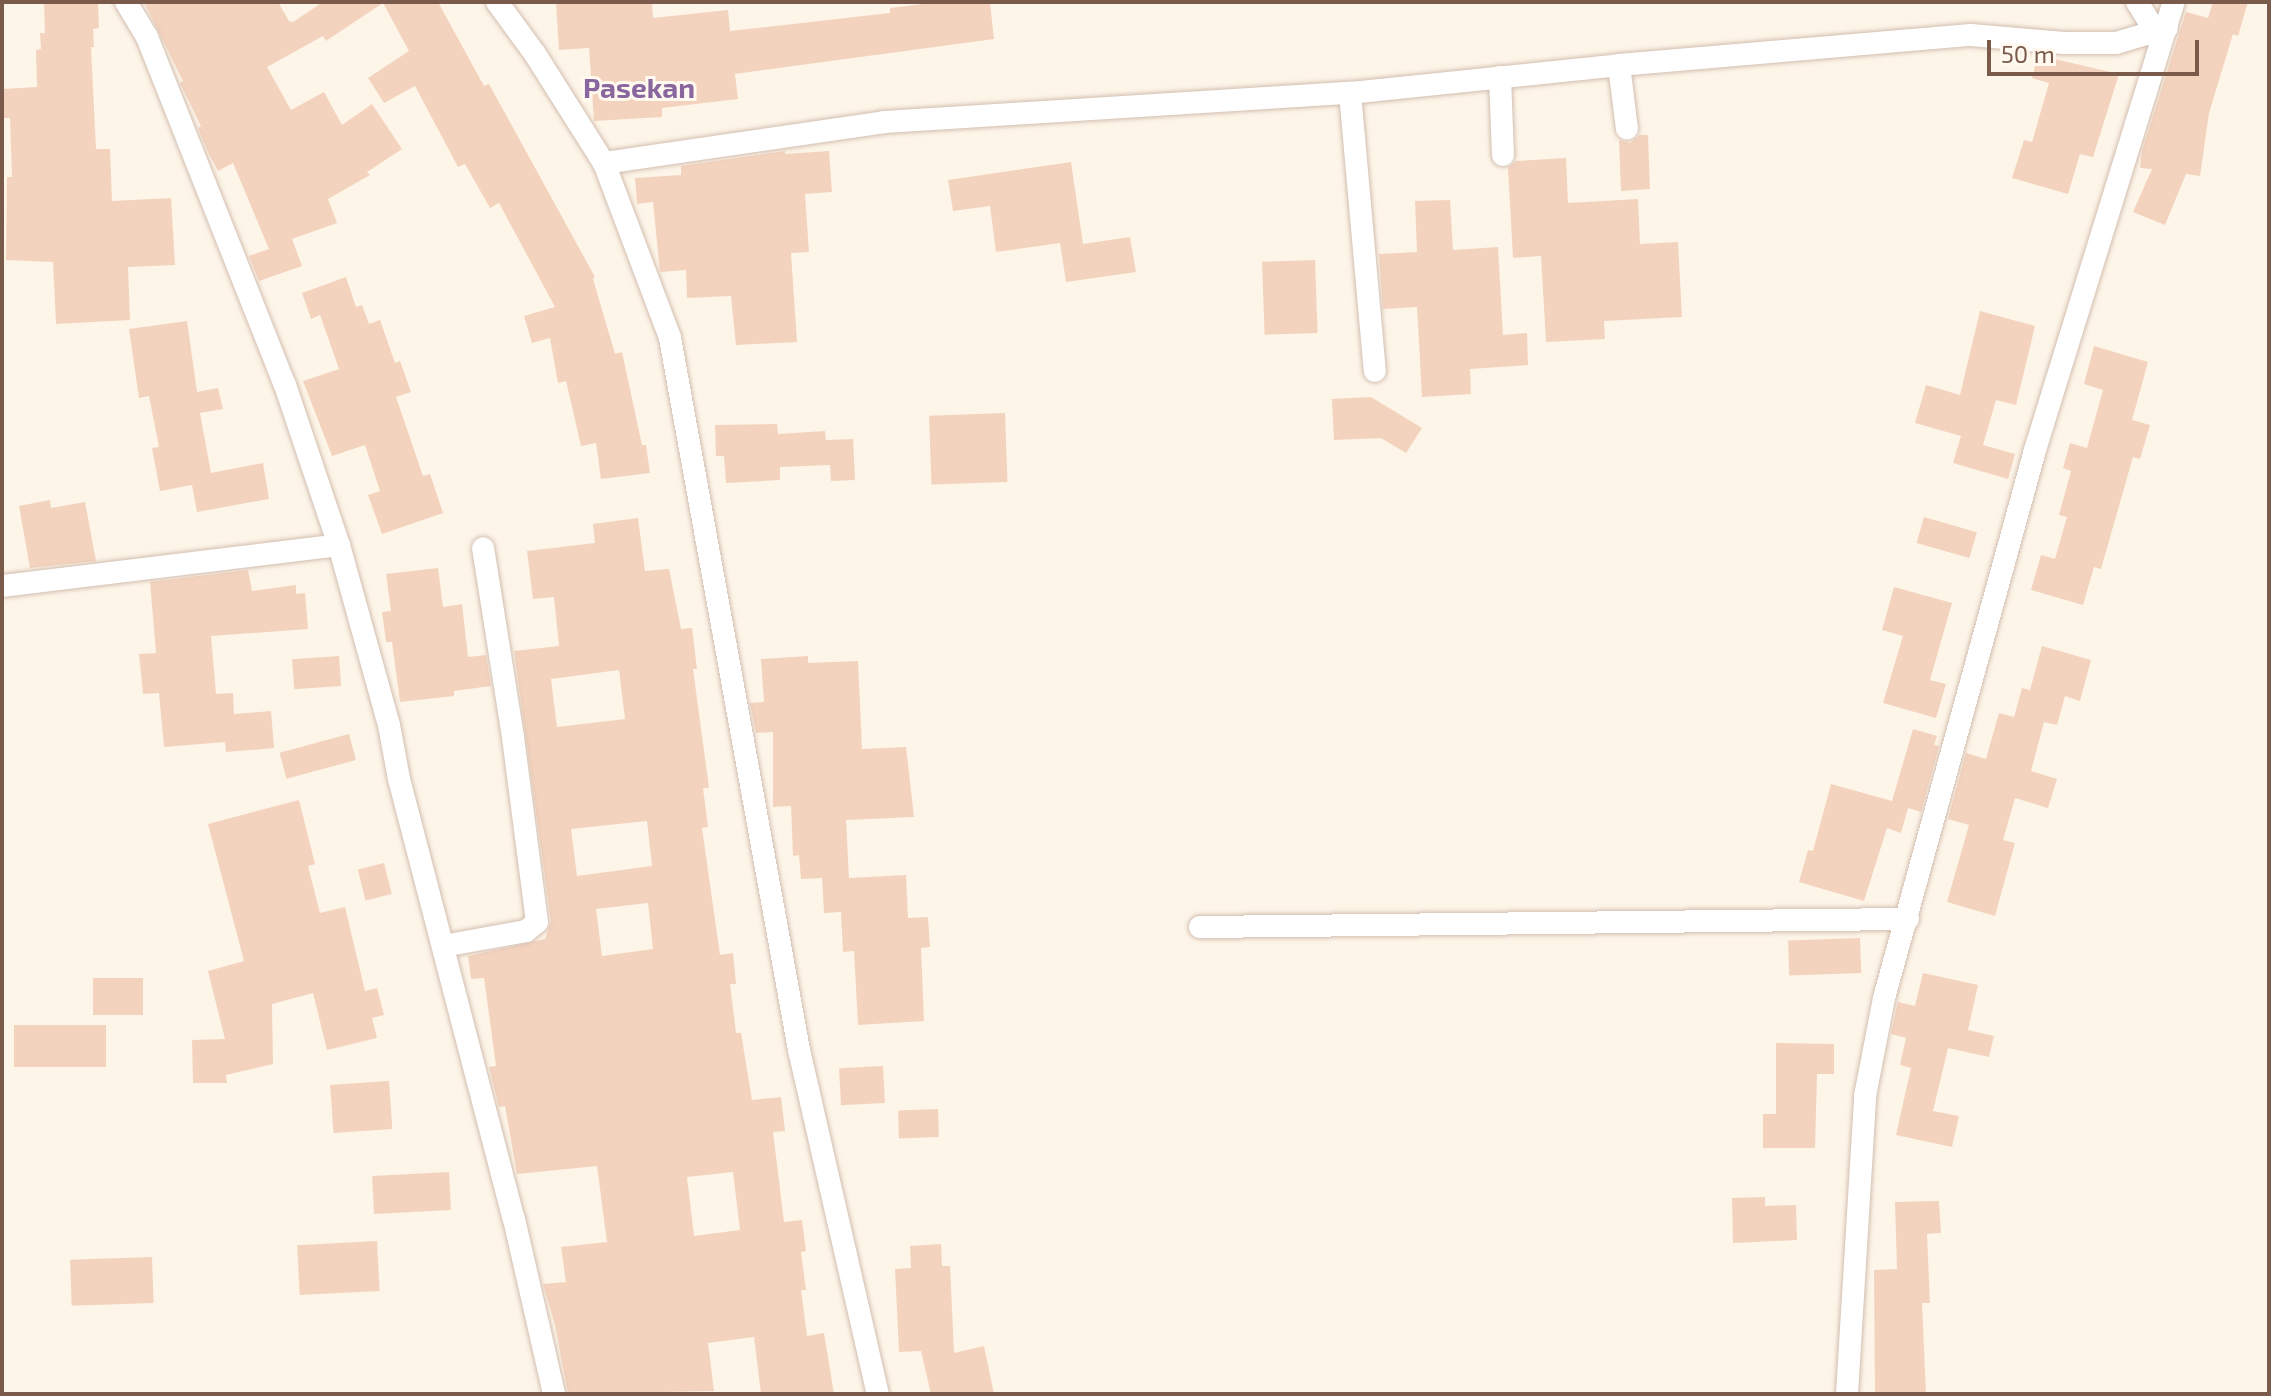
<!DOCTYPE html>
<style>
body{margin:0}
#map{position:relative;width:2271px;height:1396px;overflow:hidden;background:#fdf5e8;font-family:"Exo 2",sans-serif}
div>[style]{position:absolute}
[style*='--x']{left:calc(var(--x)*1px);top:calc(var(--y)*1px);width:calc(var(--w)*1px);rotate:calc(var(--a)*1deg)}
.building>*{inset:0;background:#f4d3be;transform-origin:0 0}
.roads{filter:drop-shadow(0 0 2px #d3beb0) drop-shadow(0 0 2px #d3beb0)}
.street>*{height:22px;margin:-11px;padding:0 11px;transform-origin:11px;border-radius:11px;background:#fff}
span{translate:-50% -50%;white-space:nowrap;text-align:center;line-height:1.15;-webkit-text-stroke:6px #fff9f0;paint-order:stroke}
.quarter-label{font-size:28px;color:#89669d;font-weight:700}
.frame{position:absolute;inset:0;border:4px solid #7a5a4a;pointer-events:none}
.scale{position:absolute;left:1987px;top:40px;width:212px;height:36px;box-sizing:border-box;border:4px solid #7a5a4a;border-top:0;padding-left:10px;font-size:24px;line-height:28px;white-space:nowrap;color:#7a5a4a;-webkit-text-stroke:6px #fff9f0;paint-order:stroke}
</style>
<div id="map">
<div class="building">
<i style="clip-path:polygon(44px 2px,98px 2px,99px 28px,93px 29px,94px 47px,91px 47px,96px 149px,110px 149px,112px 201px,171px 198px,175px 265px,128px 267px,130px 320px,56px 324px,53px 262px,6px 260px,7px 177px,12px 177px,10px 118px,2px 118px,2px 89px,37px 87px,36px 50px,41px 49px,40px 33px,45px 33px)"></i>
<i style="clip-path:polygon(144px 2px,278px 2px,289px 21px,293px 22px,323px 2px,438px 2px,484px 86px,489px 84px,595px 277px,593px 279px,615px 354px,622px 352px,642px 445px,646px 445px,650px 473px,601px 479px,596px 443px,581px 446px,566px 381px,558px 383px,550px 338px,532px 343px,524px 316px,555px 307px,499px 203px,490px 208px,465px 164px,458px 167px,415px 86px,384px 103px,368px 78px,409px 51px,383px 3px,326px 41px,323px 36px,267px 67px,291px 110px,324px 92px,342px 125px,372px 104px,402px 149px,367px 172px,370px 175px,328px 199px,337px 223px,292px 239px,302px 266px,259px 281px,249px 256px,269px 249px,233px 163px,218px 171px,208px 152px,198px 128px,201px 126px,180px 83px,183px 81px)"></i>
<i style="clip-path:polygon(556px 2px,652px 2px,653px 18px,728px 10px,730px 31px,890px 13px,890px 8px,940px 2px,990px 2px,994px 39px,735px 74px,738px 99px,662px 108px,662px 117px,594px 121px,589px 48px,559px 50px)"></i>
<i style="clip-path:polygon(2213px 2px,2248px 2px,2238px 36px,2233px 34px,2209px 113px,2200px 176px,2186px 174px,2165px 225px,2133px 212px,2152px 169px,2140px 168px,2142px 151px,2186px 12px,2208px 18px)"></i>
<i style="clip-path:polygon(2038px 55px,2119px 74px,2093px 157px,2080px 154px,2068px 194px,2012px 178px,2024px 140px,2032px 142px,2049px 83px,2032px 78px)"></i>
<i style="clip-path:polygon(1640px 135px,1648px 135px,1650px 189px,1621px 191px,1619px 140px,1630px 143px)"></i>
<i style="clip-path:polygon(785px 151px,785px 154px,829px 151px,832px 192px,805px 194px,809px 252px,791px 253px,797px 342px,736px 345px,731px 296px,687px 298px,686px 270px,660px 272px,653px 202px,637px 204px,635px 178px,681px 175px,681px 166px)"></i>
<i style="clip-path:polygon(1566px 158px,1568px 203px,1638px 199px,1640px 244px,1678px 242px,1682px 317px,1604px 321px,1605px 339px,1546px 342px,1541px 256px,1513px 258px,1508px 168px,1516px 161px)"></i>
<i style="clip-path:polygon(1071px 162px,1083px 244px,1130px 237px,1136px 272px,1066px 282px,1060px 243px,996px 252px,990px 206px,953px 211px,948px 180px)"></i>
<i style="clip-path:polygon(1450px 200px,1453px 250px,1498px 247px,1503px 335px,1527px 333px,1528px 365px,1470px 369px,1471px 394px,1422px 397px,1417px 307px,1383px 309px,1379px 254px,1417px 252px,1415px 201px)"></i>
<i style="left:1315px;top:260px;width:73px;height:53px;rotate:88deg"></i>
<i style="clip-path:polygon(346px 277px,356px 307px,362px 305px,369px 324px,380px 320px,395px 363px,400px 361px,411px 392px,396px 397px,423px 476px,430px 474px,443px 513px,382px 534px,368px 495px,380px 491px,365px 445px,332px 456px,303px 381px,339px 369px,320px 315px,311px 319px,302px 293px)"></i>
<i style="clip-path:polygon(1980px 311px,2035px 326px,2016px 405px,1996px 400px,1983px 445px,2015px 454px,2008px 479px,1953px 463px,1961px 436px,1915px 423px,1926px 385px,1960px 395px)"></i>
<i style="clip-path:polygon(187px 321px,197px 392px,218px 388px,223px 409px,200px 413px,211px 473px,263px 463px,269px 499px,197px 512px,192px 485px,160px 491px,152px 448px,159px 447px,149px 396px,139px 398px,129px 329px)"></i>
<i style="clip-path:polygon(2094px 346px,2148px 362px,2132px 420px,2150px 425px,2140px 459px,2133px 457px,2101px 569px,2094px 567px,2083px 605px,2031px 590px,2041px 555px,2055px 559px,2067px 517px,2059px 515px,2071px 471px,2063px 468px,2070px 443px,2087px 448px,2103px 390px,2084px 384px)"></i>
<i style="clip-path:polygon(1371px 397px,1422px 428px,1406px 453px,1381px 438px,1334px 440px,1332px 399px)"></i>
<i style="left:1005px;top:413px;width:69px;height:76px;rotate:88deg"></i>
<i style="clip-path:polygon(777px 424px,778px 434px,825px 431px,826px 440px,853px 439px,855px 480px,831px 481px,830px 465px,780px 467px,780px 480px,726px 483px,724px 456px,716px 456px,715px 425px)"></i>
<i style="clip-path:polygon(50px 500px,51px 508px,85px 502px,96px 561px,30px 568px,19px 506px)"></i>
<i style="left:1924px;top:517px;width:55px;height:27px;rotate:16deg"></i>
<i style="clip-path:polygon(evenodd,638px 518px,645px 571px,669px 569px,681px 629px,692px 628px,697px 669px,693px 669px,709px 788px,703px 788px,708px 827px,702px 828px,720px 955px,733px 953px,736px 984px,730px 984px,736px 1033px,741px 1033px,752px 1100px,781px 1097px,785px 1131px,773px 1132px,784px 1222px,802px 1220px,806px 1251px,801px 1252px,806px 1290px,801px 1290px,807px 1336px,824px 1333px,834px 1394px,761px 1394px,754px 1337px,708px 1343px,714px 1391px,568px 1394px,555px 1325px,543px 1284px,566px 1282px,561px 1247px,607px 1242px,597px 1166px,517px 1174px,505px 1106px,499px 1107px,489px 1067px,496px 1066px,484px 978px,471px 979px,468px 956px,545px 939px,551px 921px,514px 651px,559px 646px,554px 597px,533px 599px,527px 551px,595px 543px,593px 524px,638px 518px,619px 670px,625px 719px,557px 727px,551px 679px,619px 670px,638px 518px,647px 821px,652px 866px,577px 876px,571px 829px,647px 821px,638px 518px,648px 903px,653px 949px,602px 956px,596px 909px,648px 903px,638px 518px,733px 1172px,740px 1230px,694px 1236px,687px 1177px,733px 1172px)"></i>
<i style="clip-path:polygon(438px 568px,443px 607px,462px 604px,468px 657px,486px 655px,491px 686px,454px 691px,454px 696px,400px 702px,392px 642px,386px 642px,382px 612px,391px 611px,386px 574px)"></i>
<i style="clip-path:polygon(248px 570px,252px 591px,296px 585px,296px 594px,305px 593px,308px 629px,211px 636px,216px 694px,233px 693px,234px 714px,271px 711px,274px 748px,226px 752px,225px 742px,164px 747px,159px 693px,143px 694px,139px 654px,156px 653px,150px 582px)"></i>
<i style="clip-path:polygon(1894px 587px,1952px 603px,1930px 680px,1946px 684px,1936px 718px,1883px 703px,1903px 636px,1882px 630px)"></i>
<i style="clip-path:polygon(2042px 646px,2091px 660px,2080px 701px,2065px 696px,2057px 725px,2044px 722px,2031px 771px,2057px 779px,2048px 808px,2015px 798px,2003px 840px,2015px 843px,1995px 916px,1947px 902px,1969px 825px,1948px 819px,1966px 753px,1986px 759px,1999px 713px,2014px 717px,2022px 688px,2030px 690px)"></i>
<i style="left:339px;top:656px;width:30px;height:47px;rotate:86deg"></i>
<i style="clip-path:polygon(808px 656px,808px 663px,858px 661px,862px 749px,906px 747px,914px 817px,846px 820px,849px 878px,906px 875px,908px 918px,928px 917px,930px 947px,921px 948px,924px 1021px,858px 1025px,854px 951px,843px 952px,841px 912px,824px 913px,822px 878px,801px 879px,799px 855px,793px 856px,791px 806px,773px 807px,773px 732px,756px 733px,750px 703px,764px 702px,761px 659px)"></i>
<i style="clip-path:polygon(1913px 729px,1937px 736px,1934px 745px,1939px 746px,1921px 812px,1908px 808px,1901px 833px,1887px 828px,1864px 901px,1799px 882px,1808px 850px,1813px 851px,1831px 784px,1892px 801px)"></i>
<i style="left:349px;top:734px;width:27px;height:72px;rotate:75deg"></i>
<i style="clip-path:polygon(299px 800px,315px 864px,308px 866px,320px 913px,345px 907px,365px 991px,377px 988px,384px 1015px,372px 1018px,377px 1038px,327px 1050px,313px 993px,272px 1004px,273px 1064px,226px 1075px,227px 1083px,193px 1083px,192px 1040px,225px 1039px,208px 971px,244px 961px,208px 824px)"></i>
<i style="left:384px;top:863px;width:32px;height:27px;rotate:76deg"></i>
<i style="left:1860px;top:938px;width:35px;height:72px;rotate:88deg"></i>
<i style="clip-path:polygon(1923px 973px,1978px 985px,1968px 1030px,1994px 1036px,1989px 1057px,1948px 1048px,1933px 1111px,1959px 1116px,1952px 1147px,1896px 1135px,1911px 1068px,1900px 1065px,1906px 1038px,1891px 1034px,1898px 1002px,1915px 1006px)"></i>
<i style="left:143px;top:978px;width:37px;height:50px;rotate:90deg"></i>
<i style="left:106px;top:1025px;width:42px;height:92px;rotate:90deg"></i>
<i style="clip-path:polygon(1776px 1043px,1834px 1044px,1834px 1074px,1817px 1074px,1815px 1148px,1763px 1148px,1763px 1114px,1776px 1114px)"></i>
<i style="left:883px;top:1066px;width:37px;height:44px;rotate:87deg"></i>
<i style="left:389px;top:1081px;width:48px;height:59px;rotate:86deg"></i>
<i style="left:938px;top:1109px;width:28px;height:40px;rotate:88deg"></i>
<i style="left:449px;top:1172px;width:38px;height:77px;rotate:87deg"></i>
<i style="clip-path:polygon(1765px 1197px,1765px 1206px,1796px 1205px,1797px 1240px,1733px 1243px,1732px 1198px)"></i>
<i style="clip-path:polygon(1939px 1201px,1941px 1233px,1927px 1234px,1930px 1303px,1922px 1303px,1926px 1394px,1875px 1394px,1874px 1270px,1897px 1269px,1895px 1202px)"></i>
<i style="left:377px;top:1241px;width:50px;height:80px;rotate:87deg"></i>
<i style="clip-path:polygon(941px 1244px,942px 1266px,950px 1266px,954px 1353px,984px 1346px,994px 1394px,931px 1394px,921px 1351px,899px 1352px,895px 1269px,911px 1268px,910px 1246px)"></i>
<i style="left:152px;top:1257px;width:46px;height:82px;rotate:88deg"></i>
</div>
<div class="roads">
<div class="street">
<i style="--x:126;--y:2;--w:41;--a:59"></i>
<i style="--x:147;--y:37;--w:374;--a:68.4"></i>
<i style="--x:285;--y:385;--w:169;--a:71.4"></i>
<i style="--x:339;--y:545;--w:187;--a:74.5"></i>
<i style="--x:389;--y:725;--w:55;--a:79.5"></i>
<i style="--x:399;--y:779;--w:455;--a:75.4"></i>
<i style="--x:514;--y:1219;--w:180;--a:77.1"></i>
<i style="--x:497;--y:2;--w:64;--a:53.8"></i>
<i style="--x:535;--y:54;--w:129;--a:57.7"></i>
<i style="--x:604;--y:163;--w:187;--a:69.3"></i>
<i style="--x:670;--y:338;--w:724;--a:79.73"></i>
<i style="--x:799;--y:1050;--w:353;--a:77.1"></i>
<i style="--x:2137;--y:2;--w:34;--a:58"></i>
<i style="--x:1619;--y:65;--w:64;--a:82.9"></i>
<i style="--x:1500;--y:77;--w:78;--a:87.8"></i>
<i style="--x:1350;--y:93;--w:279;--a:84.9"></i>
<i style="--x:604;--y:163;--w:283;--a:-8.3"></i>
<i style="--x:884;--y:122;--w:467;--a:-3.6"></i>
<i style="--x:1350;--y:93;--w:270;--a:-5.9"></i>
<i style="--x:1619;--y:65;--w:353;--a:-4.9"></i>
<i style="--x:1971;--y:35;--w:93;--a:4.9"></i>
<i style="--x:2064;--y:43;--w:52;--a:0"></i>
<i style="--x:2116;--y:43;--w:53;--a:-16.4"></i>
<i style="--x:2;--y:586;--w:339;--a:-6.9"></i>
<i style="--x:1200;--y:927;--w:708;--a:-0.65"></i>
<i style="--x:443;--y:946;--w:84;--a:-10.2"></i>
<i style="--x:526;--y:931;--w:14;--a:-39"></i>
<i style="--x:537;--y:922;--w:187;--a:-97.4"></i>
<i style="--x:513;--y:737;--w:191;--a:-99"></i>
<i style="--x:1847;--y:1394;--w:299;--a:-86.5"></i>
<i style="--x:1865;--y:1096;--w:100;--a:-79"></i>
<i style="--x:1884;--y:998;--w:568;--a:-74.59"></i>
<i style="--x:2035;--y:450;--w:469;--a:-72.8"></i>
</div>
</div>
<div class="quarter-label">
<span style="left:639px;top:87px">Pasekan</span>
</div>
<div class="frame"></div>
<div class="scale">50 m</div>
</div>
